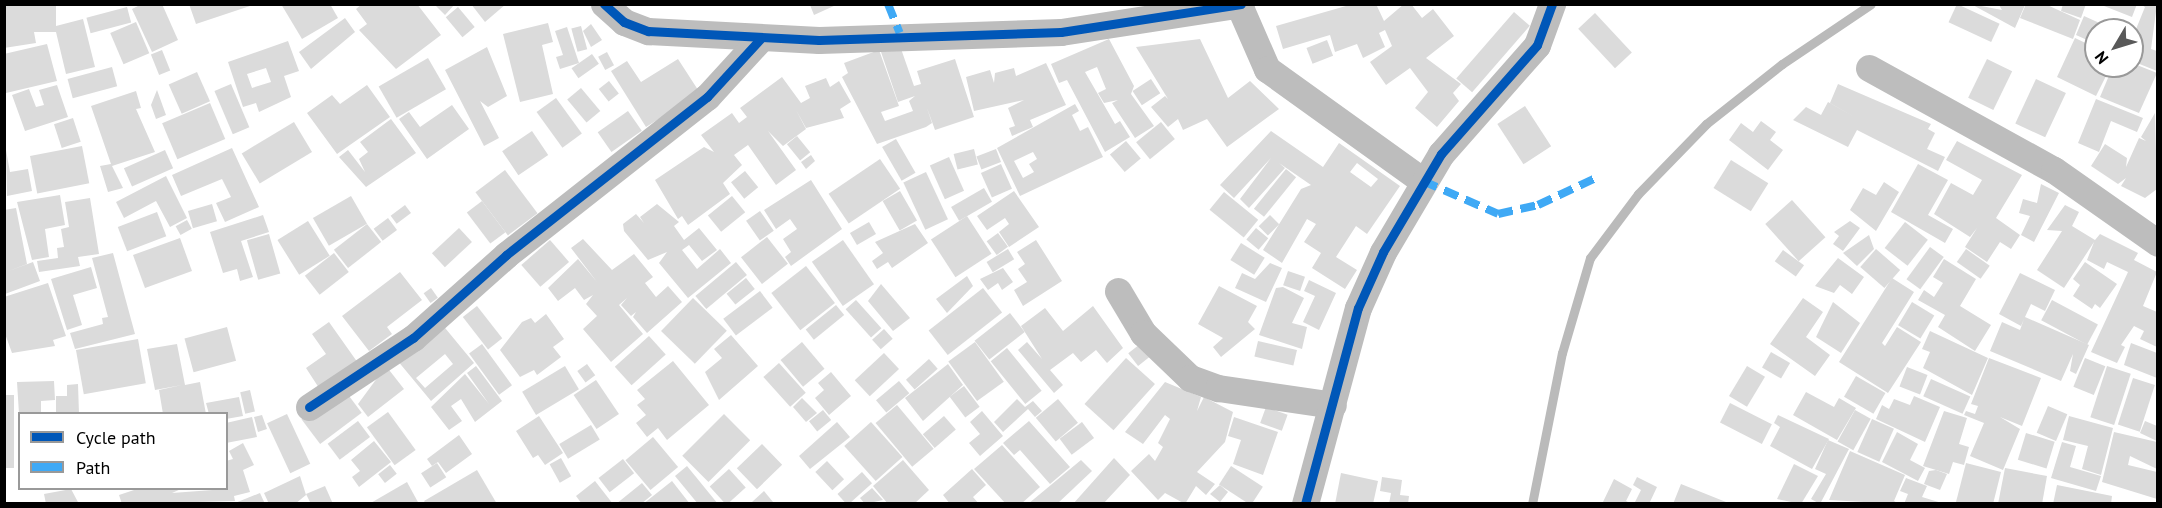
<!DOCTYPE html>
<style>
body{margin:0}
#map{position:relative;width:2162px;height:508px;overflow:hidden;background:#fff;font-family:"PT Sans",sans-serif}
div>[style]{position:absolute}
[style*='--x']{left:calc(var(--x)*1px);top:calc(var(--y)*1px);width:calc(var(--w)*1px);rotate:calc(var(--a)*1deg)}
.stream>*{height:9px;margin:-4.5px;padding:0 4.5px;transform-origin:4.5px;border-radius:4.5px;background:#bababa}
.building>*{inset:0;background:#dbdbdb;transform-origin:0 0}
.street>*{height:27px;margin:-13.5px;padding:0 13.5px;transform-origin:13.5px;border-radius:13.5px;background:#bdbdbd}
.quiet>*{height:8px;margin-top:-4px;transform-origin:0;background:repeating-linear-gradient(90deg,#3fa9f5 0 15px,transparent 0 23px)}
.cycleway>*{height:9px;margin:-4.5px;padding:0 4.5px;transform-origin:4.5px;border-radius:4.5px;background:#0057b8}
span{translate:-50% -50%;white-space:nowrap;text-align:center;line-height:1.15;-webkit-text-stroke:4.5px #fff;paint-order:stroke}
.frame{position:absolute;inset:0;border:6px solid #000;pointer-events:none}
.legend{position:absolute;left:18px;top:412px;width:210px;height:78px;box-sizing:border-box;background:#fff;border:2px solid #999;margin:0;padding:8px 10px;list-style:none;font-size:18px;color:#000}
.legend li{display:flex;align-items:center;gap:12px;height:30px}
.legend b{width:30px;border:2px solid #999}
.north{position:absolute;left:2084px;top:18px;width:60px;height:60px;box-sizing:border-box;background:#fff;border:2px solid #999;border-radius:50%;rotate:232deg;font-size:16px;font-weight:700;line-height:24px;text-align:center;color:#000}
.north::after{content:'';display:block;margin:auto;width:21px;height:27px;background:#595959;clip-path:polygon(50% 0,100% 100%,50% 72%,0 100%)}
</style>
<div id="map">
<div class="stream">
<i style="--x:1532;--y:504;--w:154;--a:-78.8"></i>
<i style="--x:1562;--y:353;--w:99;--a:-73.6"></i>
<i style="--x:1590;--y:258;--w:80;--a:-53.1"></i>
<i style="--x:1638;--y:194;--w:98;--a:-45.8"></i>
<i style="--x:1706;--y:124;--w:97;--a:-38.3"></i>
<i style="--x:1782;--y:64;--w:107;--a:-34"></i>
</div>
<div class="building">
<i style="clip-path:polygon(4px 4px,56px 4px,56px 26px,83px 19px,95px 67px,66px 74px,56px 32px,34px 32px,36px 43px,4px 48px)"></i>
<i style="clip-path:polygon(142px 4px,162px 4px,178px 40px,152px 52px,132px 9px)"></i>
<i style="clip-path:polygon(189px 4px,253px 4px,253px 5px,196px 24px)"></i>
<i style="clip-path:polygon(281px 4px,330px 4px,338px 18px,302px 39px)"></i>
<i style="clip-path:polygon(362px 4px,417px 4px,441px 35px,396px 69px,359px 30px,367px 24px,356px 9px)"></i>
<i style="clip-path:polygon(434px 4px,455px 4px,445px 15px)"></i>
<i style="clip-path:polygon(471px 4px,506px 4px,485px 22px)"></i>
<i style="clip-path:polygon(1353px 4px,1376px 4px,1384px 21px,1404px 4px,1411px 4px,1422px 18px,1433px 9px,1454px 36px,1426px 58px,1461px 84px,1453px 93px,1459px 101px,1437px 127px,1415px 108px,1428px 92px,1410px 68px,1386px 85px,1370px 62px,1392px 46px,1385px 30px,1379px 33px,1385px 47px,1363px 58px,1357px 44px,1335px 52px,1330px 35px,1283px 49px,1276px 26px)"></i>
<i style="left:1957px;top:4px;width:47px;height:20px;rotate:25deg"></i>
<i style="clip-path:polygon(1971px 4px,2002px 10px,1999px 5px,2025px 5px,2015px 28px)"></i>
<i style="clip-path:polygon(2026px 4px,2045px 4px,2080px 20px,2073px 39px,2020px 18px)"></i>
<i style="clip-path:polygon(2063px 4px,2086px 4px,2081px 18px,2061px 11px)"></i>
<i style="clip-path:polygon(2099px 4px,2137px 4px,2132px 17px)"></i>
<i style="clip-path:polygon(2140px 4px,2157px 4px,2151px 49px,2157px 51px,2157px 71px,2132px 61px,2132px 39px,2145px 7px)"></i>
<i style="clip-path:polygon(810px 5px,836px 5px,814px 15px)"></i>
<i style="left:127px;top:7px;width:16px;height:42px;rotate:75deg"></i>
<i style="left:458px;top:7px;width:26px;height:16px;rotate:50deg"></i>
<i style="left:1514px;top:12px;width:21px;height:88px;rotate:41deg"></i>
<i style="left:1595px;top:13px;width:54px;height:23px;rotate:47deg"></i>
<i style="clip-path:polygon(2084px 16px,2115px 30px,2096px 30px,2096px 44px,2076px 35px)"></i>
<i style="clip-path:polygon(345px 18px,355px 32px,311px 69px,299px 52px)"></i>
<i style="left:136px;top:22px;width:34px;height:28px;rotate:67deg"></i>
<i style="clip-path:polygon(548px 23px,553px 42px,542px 45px,553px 94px,520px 102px,503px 34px)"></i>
<i style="clip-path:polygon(591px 24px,602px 40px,591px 47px,583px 31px)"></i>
<i style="left:581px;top:26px;width:24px;height:10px;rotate:75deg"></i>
<i style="clip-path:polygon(567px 27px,579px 63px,560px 69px,556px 57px,563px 55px,555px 31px)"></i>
<i style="clip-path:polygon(2075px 38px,2096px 48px,2096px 66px,2111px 66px,2096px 96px,2057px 77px)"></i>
<i style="clip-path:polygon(1109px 39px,1134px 86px,1131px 94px,1154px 126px,1135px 138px,1112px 103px,1118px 100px,1104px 103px,1098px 93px,1106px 89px,1097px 67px,1085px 72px,1115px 124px,1120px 121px,1130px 137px,1105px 152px,1067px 80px,1059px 83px,1051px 64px)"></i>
<i style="clip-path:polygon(1200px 39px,1228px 98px,1250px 81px,1279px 109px,1227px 147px,1207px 119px,1183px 130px,1178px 119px,1168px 127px,1151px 107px,1165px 96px,1168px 99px,1136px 47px)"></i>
<i style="left:1327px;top:40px;width:17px;height:22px;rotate:69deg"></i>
<i style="clip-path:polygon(evenodd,288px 41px,299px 71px,284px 76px,291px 97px,259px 112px,256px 103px,243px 107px,228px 62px,288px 41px,266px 68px,271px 82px,252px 88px,247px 74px,266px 68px)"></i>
<i style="clip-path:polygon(899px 43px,914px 86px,921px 84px,917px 71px,955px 59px,974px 117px,935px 130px,927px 108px,932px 123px,926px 127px,877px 144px,842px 77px,848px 73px,844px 63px,879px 50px,899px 106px,881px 112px,885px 121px,913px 111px,909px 101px,915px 96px,898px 102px,880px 49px)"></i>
<i style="clip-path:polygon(47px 44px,57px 81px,6px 93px,4px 54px)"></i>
<i style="clip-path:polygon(487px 47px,507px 96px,488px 107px,480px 101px,499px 138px,484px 146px,445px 70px)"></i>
<i style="left:162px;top:50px;width:22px;height:12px;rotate:68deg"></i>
<i style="left:607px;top:52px;width:15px;height:10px;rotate:62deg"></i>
<i style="left:592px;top:54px;width:12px;height:25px;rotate:55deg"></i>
<i style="left:428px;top:58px;width:36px;height:57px;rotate:60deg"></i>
<i style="clip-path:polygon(678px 59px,700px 93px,646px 127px,611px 71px,627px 61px,641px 82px)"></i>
<i style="left:1987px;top:59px;width:28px;height:43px;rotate:26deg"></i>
<i style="clip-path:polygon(1046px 63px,1066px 105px,1030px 120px,1033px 127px,1012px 136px,1009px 128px,1015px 126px,1008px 108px,1024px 100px,974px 111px,966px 77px,990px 70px,994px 83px,995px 73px,1014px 68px,1016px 76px)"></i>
<i style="clip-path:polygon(2132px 63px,2157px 73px,2139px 113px,2100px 97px,2113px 66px)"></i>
<i style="left:112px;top:67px;width:20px;height:46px;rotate:75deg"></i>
<i style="left:197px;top:72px;width:32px;height:31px;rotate:66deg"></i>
<i style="clip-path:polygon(782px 77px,801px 103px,810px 98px,805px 86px,826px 78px,830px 87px,839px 81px,851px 102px,840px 109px,844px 118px,806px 128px,796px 110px,806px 129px,783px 146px,768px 131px,796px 170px,776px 185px,748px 145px,734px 155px,742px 165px,723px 183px,730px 194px,688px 225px,682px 216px,678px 219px,655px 180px,704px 147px,714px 152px,701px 135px,732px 113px,739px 123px,747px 117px,740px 108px)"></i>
<i style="left:1151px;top:79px;width:17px;height:22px;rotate:57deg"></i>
<i style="left:2036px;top:79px;width:33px;height:49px;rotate:25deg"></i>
<i style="left:609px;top:81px;width:16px;height:13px;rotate:52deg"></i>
<i style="left:231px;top:84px;width:47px;height:18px;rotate:67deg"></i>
<i style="clip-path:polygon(1838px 84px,1931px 124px,1928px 129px,1935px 133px,1927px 149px,1945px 157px,1938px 171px,1857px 130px,1848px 147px,1793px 120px,1806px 107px,1821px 115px,1828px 102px,1858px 119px,1830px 103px)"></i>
<i style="clip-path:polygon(57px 85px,68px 117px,25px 131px,12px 95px,29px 89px,36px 107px,44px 105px,39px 90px)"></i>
<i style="clip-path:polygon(367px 85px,390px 117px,337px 154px,307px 113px,332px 95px,340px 104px)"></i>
<i style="left:581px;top:88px;width:30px;height:18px;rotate:50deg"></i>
<i style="clip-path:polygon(157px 90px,166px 115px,156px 119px,151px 105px)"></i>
<i style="clip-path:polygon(136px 91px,141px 108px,136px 109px,155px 152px,112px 166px,123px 188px,108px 192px,100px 166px,111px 164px,91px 106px)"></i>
<i style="left:556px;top:98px;width:44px;height:24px;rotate:54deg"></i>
<i style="clip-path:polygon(2096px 99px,2143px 118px,2137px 132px,2111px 121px,2099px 152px,2078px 143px)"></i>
<i style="left:210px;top:103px;width:39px;height:52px;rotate:67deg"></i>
<i style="clip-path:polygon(evenodd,1075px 104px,1079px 111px,1072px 115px,1080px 131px,1088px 127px,1103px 157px,1020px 196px,997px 148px,1075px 104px,1033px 152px,1037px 159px,1029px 164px,1034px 172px,1023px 178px,1014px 161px,1033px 152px)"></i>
<i style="clip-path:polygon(452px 105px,469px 129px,427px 159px,399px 119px,409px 112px,420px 127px)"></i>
<i style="left:1525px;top:106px;width:48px;height:33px;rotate:57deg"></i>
<i style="left:628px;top:111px;width:24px;height:37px;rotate:55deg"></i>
<i style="clip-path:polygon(2155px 113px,2157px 189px,2145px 198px,2121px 186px,2126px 178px,2118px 184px,2091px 166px,2105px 144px,2127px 158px,2126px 167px,2139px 138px,2146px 141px,2141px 137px)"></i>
<i style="left:73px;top:118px;width:25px;height:20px;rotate:72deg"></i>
<i style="clip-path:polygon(391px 119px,416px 153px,366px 187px,339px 157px,348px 150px,365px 172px,359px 159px,368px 152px,360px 142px)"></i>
<i style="clip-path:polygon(1761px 121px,1776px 132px,1770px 140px,1783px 150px,1768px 170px,1729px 140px,1741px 123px,1753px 132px)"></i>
<i style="left:294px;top:122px;width:35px;height:61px;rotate:59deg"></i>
<i style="left:1161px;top:122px;width:22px;height:32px;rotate:51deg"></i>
<i style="left:532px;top:131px;width:29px;height:36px;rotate:56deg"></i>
<i style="clip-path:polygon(evenodd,1271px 131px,1323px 167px,1339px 143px,1400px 186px,1367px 234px,1356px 226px,1336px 257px,1357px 270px,1345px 289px,1312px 268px,1321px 253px,1304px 242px,1316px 224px,1307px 219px,1282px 263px,1263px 250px,1301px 189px,1311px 185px,1279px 163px,1285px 168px,1249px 208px,1240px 199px,1271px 158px,1234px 198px,1220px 185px,1271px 131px,1357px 163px,1378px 179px,1371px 187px,1350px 172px,1357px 163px)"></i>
<i style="left:797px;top:136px;width:21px;height:13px;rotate:51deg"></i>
<i style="left:896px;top:139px;width:39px;height:16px;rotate:60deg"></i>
<i style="left:1126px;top:141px;width:23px;height:21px;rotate:50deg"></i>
<i style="clip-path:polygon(1957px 141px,2022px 175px,1996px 218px,2020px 235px,2011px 249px,2000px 242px,1987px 262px,1965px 247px,1977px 228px,1970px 237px,1934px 214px,1951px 183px,1973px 195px,1982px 180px,1946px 160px)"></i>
<i style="left:82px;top:146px;width:38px;height:53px;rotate:79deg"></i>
<i style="clip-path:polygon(232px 148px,259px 207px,225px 222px,216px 203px,231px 197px,222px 179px,181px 196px,172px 175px)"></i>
<i style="left:974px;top:149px;width:16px;height:21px;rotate:76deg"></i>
<i style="left:996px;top:149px;width:14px;height:21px;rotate:69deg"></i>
<i style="clip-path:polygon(6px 150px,10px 172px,28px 169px,32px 191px,7px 196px)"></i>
<i style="left:165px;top:150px;width:20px;height:45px;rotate:66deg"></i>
<i style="clip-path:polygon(811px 155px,815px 161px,806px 169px,801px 162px)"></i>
<i style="left:949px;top:157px;width:37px;height:21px;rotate:66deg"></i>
<i style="left:880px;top:159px;width:36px;height:62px;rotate:56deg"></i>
<i style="left:1731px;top:160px;width:44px;height:33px;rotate:32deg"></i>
<i style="left:1001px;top:164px;width:27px;height:22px;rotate:66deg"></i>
<i style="clip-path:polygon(1918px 164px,1948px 180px,1928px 215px,1953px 229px,1945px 243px,1891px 212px)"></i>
<i style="left:1286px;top:169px;width:13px;height:51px;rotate:39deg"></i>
<i style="left:505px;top:170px;width:54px;height:37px;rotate:53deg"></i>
<i style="left:745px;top:171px;width:21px;height:18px;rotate:51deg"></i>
<i style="left:926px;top:172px;width:52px;height:25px;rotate:65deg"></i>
<i style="clip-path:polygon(166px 176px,187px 218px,170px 227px,156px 201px,124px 218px,116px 202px)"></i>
<i style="clip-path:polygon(811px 180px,842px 229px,791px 266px,785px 257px,791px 252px,783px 239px,797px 229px,790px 219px,776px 229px,764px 210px)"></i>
<i style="clip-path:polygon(1884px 182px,1899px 192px,1876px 231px,1850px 210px,1863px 188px,1876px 195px)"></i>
<i style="clip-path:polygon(2041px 184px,2059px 193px,2034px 242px,2021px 235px,2030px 216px,2019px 213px,2023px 199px,2037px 203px)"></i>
<i style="left:984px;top:188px;width:16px;height:38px;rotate:60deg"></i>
<i style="left:900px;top:191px;width:34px;height:20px;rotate:60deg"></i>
<i style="clip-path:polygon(1014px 191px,1039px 227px,1009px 247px,999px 232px,1009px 224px,1005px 218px,987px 230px,977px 216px)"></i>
<i style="left:1224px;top:192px;width:44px;height:23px;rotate:39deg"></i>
<i style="clip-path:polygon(60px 195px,65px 225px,45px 229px,49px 257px,32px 260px,17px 202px)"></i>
<i style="left:351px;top:196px;width:32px;height:44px;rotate:60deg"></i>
<i style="left:732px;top:196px;width:21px;height:31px;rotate:51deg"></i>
<i style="clip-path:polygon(90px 198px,99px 254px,78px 257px,80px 266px,39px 272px,37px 261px,58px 258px,57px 248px,64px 247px,61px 229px,69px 227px,65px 202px)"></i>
<i style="left:1792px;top:200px;width:50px;height:36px;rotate:48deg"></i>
<i style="left:482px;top:201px;width:39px;height:19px;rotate:53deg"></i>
<i style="left:212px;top:204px;width:18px;height:25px;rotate:74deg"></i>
<i style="clip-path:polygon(657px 204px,679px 222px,674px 226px,684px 240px,699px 228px,717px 250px,702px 261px,689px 245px,682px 250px,697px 269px,720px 249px,731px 263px,688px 298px,659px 263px,667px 252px,648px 260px,624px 231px,623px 224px,636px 214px,644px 223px,640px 217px)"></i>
<i style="left:405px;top:205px;width:10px;height:18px;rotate:53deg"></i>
<i style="clip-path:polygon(2065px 205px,2079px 212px,2072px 226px,2095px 240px,2100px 234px,2138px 253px,2134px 260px,2157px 272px,2143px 306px,2157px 312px,2157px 347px,2140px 339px,2144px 331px,2134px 326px,2121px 345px,2125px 347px,2117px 363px,2091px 352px,2128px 272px,2107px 262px,2104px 269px,2087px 260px,2094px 242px,2064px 288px,2037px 270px,2062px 231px,2047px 230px)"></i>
<i style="clip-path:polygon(16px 208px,27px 264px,6px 272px,33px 262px,40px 281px,5px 294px,4px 210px)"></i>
<i style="left:760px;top:211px;width:24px;height:17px;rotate:55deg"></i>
<i style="left:157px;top:212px;width:26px;height:42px;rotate:69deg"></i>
<i style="clip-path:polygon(263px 215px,269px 232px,241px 241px,253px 277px,240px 281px,237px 269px,223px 273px,210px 232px)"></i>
<i style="left:1270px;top:215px;width:13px;height:16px;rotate:45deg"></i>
<i style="left:967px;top:216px;width:45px;height:43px;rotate:57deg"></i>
<i style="left:388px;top:218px;width:15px;height:18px;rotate:53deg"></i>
<i style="left:187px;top:220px;width:10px;height:13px;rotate:61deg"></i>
<i style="left:308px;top:221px;width:41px;height:36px;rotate:58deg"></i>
<i style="clip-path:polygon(1850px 221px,1860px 228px,1843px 251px,1833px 244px,1839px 236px,1834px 232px)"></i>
<i style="left:869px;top:222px;width:14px;height:22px;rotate:60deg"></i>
<i style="left:1905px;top:222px;width:29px;height:33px;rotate:38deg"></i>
<i style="left:367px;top:224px;width:23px;height:42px;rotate:52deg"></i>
<i style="clip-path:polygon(915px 224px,928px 243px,892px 268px,888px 262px,877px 269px,872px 261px,883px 253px,875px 242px)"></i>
<i style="left:459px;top:228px;width:19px;height:37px;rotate:47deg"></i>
<i style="left:1256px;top:228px;width:16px;height:15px;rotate:40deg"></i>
<i style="left:998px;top:233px;width:17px;height:14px;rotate:54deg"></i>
<i style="left:269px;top:234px;width:41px;height:23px;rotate:74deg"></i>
<i style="clip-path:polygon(1869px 235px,1874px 249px,1857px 266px,1843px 253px)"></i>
<i style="left:767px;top:237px;width:34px;height:33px;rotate:52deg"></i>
<i style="left:180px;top:238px;width:35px;height:50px;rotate:70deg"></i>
<i style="clip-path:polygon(583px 239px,612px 270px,634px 254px,653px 277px,645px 283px,656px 297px,668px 286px,682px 302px,647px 333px,633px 317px,636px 312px,631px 316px,621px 305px,627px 298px,619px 305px,643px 334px,611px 362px,583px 329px,597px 316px,586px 304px,593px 295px,584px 300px,575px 288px,558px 301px,548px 288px,578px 259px,597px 282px,571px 248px)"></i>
<i style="left:550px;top:240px;width:29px;height:38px;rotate:49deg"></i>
<i style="left:843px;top:240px;width:54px;height:38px;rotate:55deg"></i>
<i style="clip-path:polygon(1036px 240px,1062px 281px,1023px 306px,1014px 290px,1027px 282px,1018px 269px,1025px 264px,1017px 252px)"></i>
<i style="left:1241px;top:243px;width:28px;height:20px;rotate:32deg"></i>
<i style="left:1930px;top:247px;width:17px;height:40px;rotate:36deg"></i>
<i style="left:1008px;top:249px;width:12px;height:25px;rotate:59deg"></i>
<i style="left:1876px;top:249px;width:32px;height:24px;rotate:41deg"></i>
<i style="left:1966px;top:249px;width:29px;height:16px;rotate:35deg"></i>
<i style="left:1783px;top:250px;width:26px;height:14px;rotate:36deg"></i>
<i style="clip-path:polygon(113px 253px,135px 334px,75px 349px,70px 333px,103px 324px,102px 318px,108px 317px,92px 258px)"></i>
<i style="left:334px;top:253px;width:24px;height:37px;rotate:52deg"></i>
<i style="clip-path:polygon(1838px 258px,1864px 277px,1852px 294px,1840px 285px,1834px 293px,1815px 286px)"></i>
<i style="clip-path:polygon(1944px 259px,1976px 279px,1960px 306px,1991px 325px,1975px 351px,1938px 327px,1945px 315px,1918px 300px,1924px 290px,1934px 297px,1943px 283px,1933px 277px)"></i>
<i style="left:736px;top:262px;width:17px;height:53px;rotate:50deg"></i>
<i style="clip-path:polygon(2085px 262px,2117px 284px,2100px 308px,2095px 304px,2092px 309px,2073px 296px,2080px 285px,2073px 279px)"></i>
<i style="clip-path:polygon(1270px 263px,1282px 268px,1266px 302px,1235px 288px,1242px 273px,1255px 279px)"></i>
<i style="left:806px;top:266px;width:47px;height:44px;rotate:52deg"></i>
<i style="clip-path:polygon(91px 267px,97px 288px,73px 295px,82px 325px,67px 330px,51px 279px)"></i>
<i style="clip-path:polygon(1003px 268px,1013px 282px,1002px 290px,998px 283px,988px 290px,980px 279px)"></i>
<i style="left:1288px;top:271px;width:18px;height:15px;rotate:19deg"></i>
<i style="clip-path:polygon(400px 272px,422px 300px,387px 327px,392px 334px,369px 351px,342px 316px)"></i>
<i style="clip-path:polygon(2020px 273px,2055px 290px,2045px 311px,2031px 304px,2025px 317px,2089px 345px,2076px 374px,2070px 371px,2073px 354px,2061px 381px,1990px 351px,2002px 322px,2020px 330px,2024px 319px,2021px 326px,1999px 314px)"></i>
<i style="clip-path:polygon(967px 276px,973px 286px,947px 313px,936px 299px)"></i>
<i style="left:746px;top:278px;width:14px;height:25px;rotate:51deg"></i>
<i style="clip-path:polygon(1892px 278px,1914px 292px,1882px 343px,1885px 346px,1897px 327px,1921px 342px,1888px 393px,1839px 362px)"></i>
<i style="clip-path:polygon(1309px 280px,1336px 293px,1319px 330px,1303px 322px,1315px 296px,1304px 291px)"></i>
<i style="clip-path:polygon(48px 283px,66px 336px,53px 340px,55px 346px,12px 353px,4px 331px,4px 297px)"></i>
<i style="clip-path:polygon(881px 284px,910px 318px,893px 331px,868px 301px)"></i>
<i style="clip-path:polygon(1219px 286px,1257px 306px,1248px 322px,1255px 329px,1221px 357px,1213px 347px,1223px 338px,1198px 324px)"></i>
<i style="clip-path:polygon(1283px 287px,1304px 298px,1292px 323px,1307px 327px,1302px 349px,1259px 335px,1276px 288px)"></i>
<i style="left:431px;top:288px;width:12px;height:9px;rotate:55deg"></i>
<i style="left:983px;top:288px;width:31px;height:69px;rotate:52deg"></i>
<i style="left:760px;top:291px;width:21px;height:46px;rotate:53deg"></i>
<i style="left:693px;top:298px;width:47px;height:46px;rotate:44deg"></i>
<i style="clip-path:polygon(1803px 298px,1823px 312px,1806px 337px,1830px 355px,1815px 376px,1770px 344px)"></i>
<i style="left:856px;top:300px;width:38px;height:14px;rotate:48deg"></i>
<i style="left:2052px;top:300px;width:52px;height:23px;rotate:28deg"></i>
<i style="clip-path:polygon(1833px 302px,1860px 323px,1841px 353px,1816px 337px)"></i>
<i style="left:1912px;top:302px;width:26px;height:27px;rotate:31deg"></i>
<i style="left:836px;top:305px;width:13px;height:39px;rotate:51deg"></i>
<i style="left:477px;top:306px;width:41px;height:18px;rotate:52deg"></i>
<i style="clip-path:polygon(1093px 306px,1123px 348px,1107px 363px,1096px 350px,1081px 362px,1073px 353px,1050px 370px,1063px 385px,1054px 393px,1018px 350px,1027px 342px,1042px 359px,1021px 326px,1045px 308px,1063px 331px)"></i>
<i style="left:1010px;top:313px;width:24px;height:45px;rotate:52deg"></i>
<i style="clip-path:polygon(546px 314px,564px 339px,553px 347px,561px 357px,537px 375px,534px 370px,520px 377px,500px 350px,522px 322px,531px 318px,535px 323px)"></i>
<i style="clip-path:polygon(329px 322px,358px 363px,319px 388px,306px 368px,326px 354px,312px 334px)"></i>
<i style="clip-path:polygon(evenodd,441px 323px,474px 363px,431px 401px,397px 360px,441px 323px,445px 354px,453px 364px,425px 388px,416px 378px,445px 354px)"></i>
<i style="left:227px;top:327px;width:35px;height:44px;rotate:75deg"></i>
<i style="left:884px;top:329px;width:13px;height:16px;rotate:48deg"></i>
<i style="clip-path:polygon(1930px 331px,1988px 358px,1972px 395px,1923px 368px,1930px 352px,1922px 349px)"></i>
<i style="clip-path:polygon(731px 335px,758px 366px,719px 400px,705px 372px,722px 358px,714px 349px)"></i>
<i style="left:649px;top:336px;width:25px;height:46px;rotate:48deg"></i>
<i style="left:138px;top:339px;width:45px;height:63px;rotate:80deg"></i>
<i style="left:1144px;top:341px;width:16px;height:20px;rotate:52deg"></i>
<i style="left:1258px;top:341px;width:40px;height:16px;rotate:13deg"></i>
<i style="left:802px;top:342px;width:35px;height:28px;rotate:50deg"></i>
<i style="left:975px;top:342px;width:49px;height:33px;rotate:54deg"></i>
<i style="clip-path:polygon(2131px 343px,2157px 353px,2157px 378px,2124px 365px)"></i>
<i style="clip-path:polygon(177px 344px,185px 385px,200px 382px,206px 414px,163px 414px,159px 390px,182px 385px,155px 390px,147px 349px)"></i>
<i style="left:482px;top:344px;width:51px;height:16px;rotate:54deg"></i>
<i style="left:1007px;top:348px;width:55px;height:21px;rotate:51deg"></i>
<i style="left:1771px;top:352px;width:22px;height:18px;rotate:30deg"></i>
<i style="left:884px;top:353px;width:22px;height:40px;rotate:47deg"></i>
<i style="left:1126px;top:358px;width:39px;height:62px;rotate:42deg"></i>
<i style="clip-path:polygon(1989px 358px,2041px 378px,2022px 426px,2000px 417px,2020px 429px,2003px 470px,1970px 456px,1984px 423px,1964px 415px,1966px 411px,1975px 414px,1978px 406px,1971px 404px)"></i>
<i style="left:2085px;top:358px;width:22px;height:31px;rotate:22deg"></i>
<i style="left:929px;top:359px;width:13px;height:31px;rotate:48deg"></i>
<i style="clip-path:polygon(673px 361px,709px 405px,667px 440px,658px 428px,647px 437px,636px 423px,646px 415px,637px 405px,645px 399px,637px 390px)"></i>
<i style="left:779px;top:363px;width:40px;height:21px;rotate:48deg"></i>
<i style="left:587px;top:364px;width:14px;height:12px;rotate:54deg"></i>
<i style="clip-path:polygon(948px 364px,963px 385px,923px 421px,905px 398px)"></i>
<i style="clip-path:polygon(386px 366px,404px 389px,368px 417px,358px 404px)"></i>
<i style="clip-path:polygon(476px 366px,502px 401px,475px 422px,461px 399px,451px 406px,462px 421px,449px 430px,431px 407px,465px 374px,489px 404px,467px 373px)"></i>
<i style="left:565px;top:366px;width:27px;height:50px;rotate:59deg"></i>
<i style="left:1747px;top:366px;width:21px;height:35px;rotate:31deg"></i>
<i style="left:2107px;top:366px;width:25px;height:54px;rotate:18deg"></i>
<i style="left:1907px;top:367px;width:22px;height:21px;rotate:21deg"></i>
<i style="clip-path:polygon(831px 372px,851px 396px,829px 415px,815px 398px,824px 390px,818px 383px)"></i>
<i style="left:1856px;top:376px;width:34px;height:24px;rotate:30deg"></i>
<i style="left:2133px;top:378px;width:23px;height:49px;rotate:18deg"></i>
<i style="left:1931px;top:379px;width:43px;height:19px;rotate:24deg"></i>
<i style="left:596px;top:380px;width:41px;height:27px;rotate:56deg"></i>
<i style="clip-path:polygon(54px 381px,55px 400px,41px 401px,41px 414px,19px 414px,17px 382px)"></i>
<i style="left:899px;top:381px;width:16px;height:30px;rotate:50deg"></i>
<i style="clip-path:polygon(1165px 382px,1201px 397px,1197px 411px,1204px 397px,1233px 412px,1225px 442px,1197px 472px,1215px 484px,1206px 495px,1196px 486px,1185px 504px,1165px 493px,1158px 500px,1131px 471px,1149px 454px,1155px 461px,1163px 447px,1158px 443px,1170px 419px,1165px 415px,1143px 444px,1125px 432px)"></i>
<i style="clip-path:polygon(78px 384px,79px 414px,56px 414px,56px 396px,67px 396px,67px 385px)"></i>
<i style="left:964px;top:386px;width:26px;height:18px;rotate:53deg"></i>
<i style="left:343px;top:388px;width:31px;height:52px;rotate:53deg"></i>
<i style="left:250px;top:390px;width:22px;height:10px;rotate:77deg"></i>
<i style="clip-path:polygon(1806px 392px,1834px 407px,1839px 398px,1856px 408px,1837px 440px,1793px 415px)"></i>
<i style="left:4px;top:395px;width:10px;height:73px"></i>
<i style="clip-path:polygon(1914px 396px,1940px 407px,1925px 442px,1876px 419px,1882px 405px,1889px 409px,1894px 399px,1910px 405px)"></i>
<i style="clip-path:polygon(239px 397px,243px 416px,226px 419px,226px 414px,209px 414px,206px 403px)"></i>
<i style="clip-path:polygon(802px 398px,817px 413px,806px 422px,793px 407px)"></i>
<i style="clip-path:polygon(1017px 399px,1025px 407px,1033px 401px,1042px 411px,1035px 417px,1028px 409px,1003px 432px,994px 422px)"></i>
<i style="left:1058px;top:399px;width:31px;height:29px;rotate:50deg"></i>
<i style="left:1730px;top:403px;width:47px;height:22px;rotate:27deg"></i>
<i style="left:897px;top:405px;width:57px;height:28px;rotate:50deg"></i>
<i style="left:2048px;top:406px;width:21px;height:29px;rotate:23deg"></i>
<i style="left:1266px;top:407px;width:23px;height:17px;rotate:20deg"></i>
<i style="left:823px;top:410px;width:13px;height:18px;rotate:51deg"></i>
<i style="left:1855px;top:410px;width:18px;height:36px;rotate:29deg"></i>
<i style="clip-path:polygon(982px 411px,1003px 436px,980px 456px,969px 443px,980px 434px,970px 422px)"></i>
<i style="clip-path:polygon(1944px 411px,1967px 418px,1959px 444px,1969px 447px,1964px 465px,1953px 462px,1949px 474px,1923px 466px)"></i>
<i style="left:388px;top:412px;width:47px;height:26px;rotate:54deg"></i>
<i style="left:287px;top:414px;width:55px;height:22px;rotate:65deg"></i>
<i style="left:724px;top:414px;width:37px;height:59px;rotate:45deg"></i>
<i style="clip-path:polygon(262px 415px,267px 429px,258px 432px,254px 417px)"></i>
<i style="clip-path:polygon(1778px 415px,1829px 439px,1812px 469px,1770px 446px,1780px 427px,1774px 423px)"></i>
<i style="clip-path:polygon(539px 416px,563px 453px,545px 465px,538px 455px,533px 458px,516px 431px)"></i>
<i style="left:944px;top:416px;width:18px;height:28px;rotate:49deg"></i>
<i style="clip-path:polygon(2069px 416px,2113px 428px,2101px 475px,2082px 469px,2088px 446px,2063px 440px)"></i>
<i style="clip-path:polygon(252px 417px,257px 437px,226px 443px,226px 423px)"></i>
<i style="clip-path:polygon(1234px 417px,1278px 432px,1263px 475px,1233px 464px,1241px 440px,1228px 436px)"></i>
<i style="left:1872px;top:419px;width:24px;height:36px;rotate:24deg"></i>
<i style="left:358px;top:421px;width:20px;height:38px;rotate:53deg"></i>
<i style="clip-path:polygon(1029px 421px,1070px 467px,1050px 484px,1020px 450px,1014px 455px,1003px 443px)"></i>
<i style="clip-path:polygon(2145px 421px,2157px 426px,2157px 441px,2140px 433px)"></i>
<i style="clip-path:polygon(837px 422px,850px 437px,810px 469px,799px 456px)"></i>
<i style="left:871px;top:422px;width:47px;height:36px;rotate:48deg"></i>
<i style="left:1082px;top:422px;width:20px;height:28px;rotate:53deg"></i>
<i style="left:591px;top:425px;width:17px;height:37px;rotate:59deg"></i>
<i style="clip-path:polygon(1897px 432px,1918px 444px,1910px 460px,1925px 468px,1918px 481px,1882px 462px)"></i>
<i style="clip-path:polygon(2114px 432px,2157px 442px,2157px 469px,2130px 456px,2128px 465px,2157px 472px,2157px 499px,2102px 482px)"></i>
<i style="left:2026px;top:433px;width:30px;height:28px;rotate:17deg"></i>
<i style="clip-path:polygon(459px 435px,472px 454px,446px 473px,438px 462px,432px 466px,427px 459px)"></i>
<i style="left:653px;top:437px;width:39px;height:36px;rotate:50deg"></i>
<i style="clip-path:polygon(1828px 440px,1849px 449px,1820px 504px,1811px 499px,1826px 474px,1815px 469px)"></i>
<i style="clip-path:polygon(374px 441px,391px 462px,359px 487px,352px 477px,360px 471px,351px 460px)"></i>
<i style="clip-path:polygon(2062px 442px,2076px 446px,2070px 467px,2101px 476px,2096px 491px,2051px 478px)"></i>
<i style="clip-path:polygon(243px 443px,254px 465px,243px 470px,250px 492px,234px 496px,235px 501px,122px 504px,119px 495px,137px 489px,181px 489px,172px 493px,226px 489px,226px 461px,233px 459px,229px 451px)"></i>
<i style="left:762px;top:444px;width:29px;height:35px;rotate:46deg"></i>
<i style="clip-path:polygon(1002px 445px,1040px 487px,1021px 504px,1006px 504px,974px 469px)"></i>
<i style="clip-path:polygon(1850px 451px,1905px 475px,1894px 501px,1899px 504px,1829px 500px)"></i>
<i style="left:561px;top:458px;width:21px;height:13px;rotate:61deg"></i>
<i style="clip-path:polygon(1114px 458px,1130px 475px,1103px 504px,1073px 504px)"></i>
<i style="left:623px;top:459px;width:18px;height:31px;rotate:52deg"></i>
<i style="clip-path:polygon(903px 460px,929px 490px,914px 504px,888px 504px,873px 486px)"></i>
<i style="clip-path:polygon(1081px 460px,1092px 471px,1057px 504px,1028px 504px)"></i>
<i style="left:827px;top:461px;width:25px;height:16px;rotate:47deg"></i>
<i style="left:437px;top:463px;width:17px;height:19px;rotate:57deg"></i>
<i style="clip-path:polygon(1966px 463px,2001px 472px,1993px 504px,1956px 502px)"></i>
<i style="clip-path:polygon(1794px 464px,1818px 476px,1801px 504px,1777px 499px)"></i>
<i style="left:390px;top:465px;width:11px;height:15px;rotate:52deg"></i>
<i style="clip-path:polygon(687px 466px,718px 504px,698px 504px,675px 476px)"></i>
<i style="left:1231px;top:466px;width:38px;height:22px;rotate:33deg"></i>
<i style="clip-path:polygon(2005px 468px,2047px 476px,2042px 504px,1998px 504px)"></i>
<i style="left:729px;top:469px;width:25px;height:26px;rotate:48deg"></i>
<i style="clip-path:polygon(972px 469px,986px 485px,973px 497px,979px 504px,950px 504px,943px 495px)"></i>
<i style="clip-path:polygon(477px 470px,497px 504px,426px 504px,424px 501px)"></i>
<i style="clip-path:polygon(1936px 470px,1947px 474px,1940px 490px,1924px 484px,1929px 471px)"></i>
<i style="left:862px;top:472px;width:15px;height:33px;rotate:48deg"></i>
<i style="clip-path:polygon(1341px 473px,1378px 481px,1373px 504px,1335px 504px)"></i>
<i style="clip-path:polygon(300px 476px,306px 495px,295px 504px,269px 504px,264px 493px)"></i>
<i style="clip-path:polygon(1382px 477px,1402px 480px,1400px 495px,1409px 496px,1408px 504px,1389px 504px,1391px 493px,1380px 491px)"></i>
<i style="clip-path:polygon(1637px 477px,1657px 487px,1649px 504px,1634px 504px,1641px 490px,1633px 485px)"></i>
<i style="clip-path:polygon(1906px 478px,1927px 486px,1922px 497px,1945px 504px,1904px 504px,1908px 494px,1900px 491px)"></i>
<i style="clip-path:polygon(1614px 479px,1632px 489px,1626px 501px,1632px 504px,1602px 504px)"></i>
<i style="clip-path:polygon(595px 481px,613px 504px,582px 504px,576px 496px)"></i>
<i style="clip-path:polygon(672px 481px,690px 504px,643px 504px)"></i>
<i style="clip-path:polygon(407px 482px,419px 504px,369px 504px)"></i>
<i style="clip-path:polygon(642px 483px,652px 495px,641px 504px,616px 504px)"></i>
<i style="clip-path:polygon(1681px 484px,1726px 502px,1725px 504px,1673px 504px)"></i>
<i style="clip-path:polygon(1220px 485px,1228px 492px,1220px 502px,1210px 494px)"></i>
<i style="clip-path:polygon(2057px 485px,2112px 496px,2111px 504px,2053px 504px)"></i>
<i style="clip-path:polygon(325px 486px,333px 504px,311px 504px,306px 494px)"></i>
<i style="clip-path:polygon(872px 488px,883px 500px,865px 504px,860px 498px)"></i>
<i style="clip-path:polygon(71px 489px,79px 504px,46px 504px,44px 494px)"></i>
<i style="clip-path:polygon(764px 491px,773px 502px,753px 504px,752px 502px)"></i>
<i style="clip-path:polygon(260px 493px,265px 504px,235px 504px,235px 503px)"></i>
</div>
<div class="street">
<i style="--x:604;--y:4;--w:27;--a:42"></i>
<i style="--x:624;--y:22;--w:26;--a:21"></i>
<i style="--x:648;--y:31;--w:171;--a:3"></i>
<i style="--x:819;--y:40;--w:242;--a:-1.9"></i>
<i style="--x:1061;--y:32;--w:182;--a:-8.8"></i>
<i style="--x:1239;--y:5;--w:70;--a:66.4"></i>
<i style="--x:1267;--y:69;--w:192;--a:35.7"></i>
<i style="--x:1869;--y:68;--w:211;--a:28.9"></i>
<i style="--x:2054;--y:170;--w:127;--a:35.1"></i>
<i style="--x:1118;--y:291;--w:49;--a:59.2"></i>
<i style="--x:1143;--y:333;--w:65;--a:43.8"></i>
<i style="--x:1190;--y:378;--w:30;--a:20"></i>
<i style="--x:1218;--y:388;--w:116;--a:8.4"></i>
<i style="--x:309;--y:407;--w:125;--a:-33.6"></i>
<i style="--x:413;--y:338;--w:125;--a:-41.7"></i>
<i style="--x:506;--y:255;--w:256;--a:-38.2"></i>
<i style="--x:707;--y:97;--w:80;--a:-47.5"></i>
<i style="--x:1305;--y:504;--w:203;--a:-74.9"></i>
<i style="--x:1358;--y:308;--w:61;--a:-65.9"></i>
<i style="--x:1383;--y:252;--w:114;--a:-59.4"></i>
<i style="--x:1441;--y:154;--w:145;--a:-48.6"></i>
<i style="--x:1537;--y:45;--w:44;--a:-69.9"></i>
</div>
<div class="quiet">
<i style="--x:888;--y:4;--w:31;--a:68"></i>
<i style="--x:1423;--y:181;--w:82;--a:23.7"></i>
<i style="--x:1498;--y:214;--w:41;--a:-12.7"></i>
<i style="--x:1538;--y:205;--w:64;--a:-25"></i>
</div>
<div class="cycleway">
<i style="--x:604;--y:4;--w:27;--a:42"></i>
<i style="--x:624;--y:22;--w:26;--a:21"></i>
<i style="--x:648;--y:31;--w:171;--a:3"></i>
<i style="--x:819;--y:40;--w:242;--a:-1.9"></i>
<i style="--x:1061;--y:32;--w:182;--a:-8.8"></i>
<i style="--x:309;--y:407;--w:125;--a:-33.6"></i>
<i style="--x:413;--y:338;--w:125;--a:-41.7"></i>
<i style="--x:506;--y:255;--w:256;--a:-38.2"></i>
<i style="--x:707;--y:97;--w:80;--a:-47.5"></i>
<i style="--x:1305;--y:504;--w:203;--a:-74.9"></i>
<i style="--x:1358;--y:308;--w:61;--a:-65.9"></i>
<i style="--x:1383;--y:252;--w:114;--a:-59.4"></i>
<i style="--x:1441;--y:154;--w:145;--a:-48.6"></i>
<i style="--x:1537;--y:45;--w:44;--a:-69.9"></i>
</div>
<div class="frame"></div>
<ul class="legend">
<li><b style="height:8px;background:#0057b8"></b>Cycle path</li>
<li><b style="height:8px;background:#3fa9f5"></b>Path</li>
</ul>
<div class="north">N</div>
</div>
